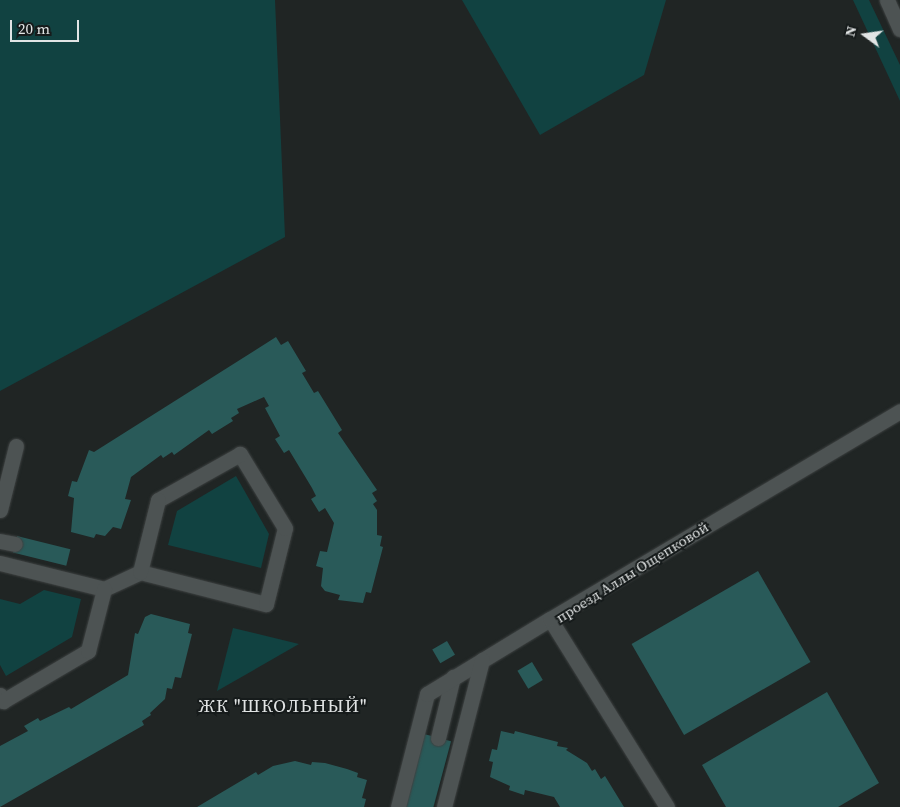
<!DOCTYPE html>
<meta charset="utf-8">
<style>
body{margin:0}
#map{position:relative;width:900px;height:807px;overflow:hidden;background:#202524;font-family:"Source Serif 4",serif}
div>[style]{position:absolute}
[style*='--x']{left:calc(var(--x)*1px);top:calc(var(--y)*1px);width:calc(var(--w)*1px);rotate:calc(var(--a)*1deg)}
.green>*{inset:0;background:#114241}
.building>*{inset:0;background:#295a59;transform-origin:0 0}
.roads{filter:drop-shadow(0 0 1px #3d4141) drop-shadow(0 0 1px #3d4141)}
.minor>*{height:15px;margin:-7.5px;padding:0 7.5px;transform-origin:7.5px;border-radius:7.5px;background:#4d5353}
span{translate:-50% -50%;white-space:nowrap;text-align:center;line-height:1.15;-webkit-text-stroke:4px #161b1b;paint-order:stroke}
.street-label{font-size:15px;color:#e1e4e4}
.quarter-label{font-size:18px;color:#e1e4e4;letter-spacing:1px}
.north{position:absolute;left:840px;top:10px;width:50px;height:50px;-webkit-text-stroke:4px #161b1b;paint-order:stroke;rotate:284deg;font-size:14px;font-weight:700;line-height:20px;text-align:center;color:#e1e4e4}
.north::after{content:'';display:block;margin:auto;width:18px;height:22px;background:#e1e4e4;clip-path:polygon(50% 0,100% 100%,50% 72%,0 100%)}
.scale{position:absolute;left:10px;top:20px;width:69px;height:22px;box-sizing:border-box;border:2px solid #e1e4e4;border-top:0;padding-left:6px;font-size:15px;line-height:18px;white-space:nowrap;color:#e1e4e4;-webkit-text-stroke:4px #161b1b;paint-order:stroke}
</style>
<div id="map">
<div class="green">
<i style="clip-path:polygon(0 0,275px 0,285px 237px,0 391px)"></i>
<i style="clip-path:polygon(462px 0,666px 0,644px 75px,540px 135px)"></i>
<i style="clip-path:polygon(853px 0,869px 0,900px 65px,900px 101px)"></i>
<i style="clip-path:polygon(236px 476px,269px 534px,261px 568px,168px 545px,177px 511px)"></i>
<i style="clip-path:polygon(44px 590px,81px 599px,72px 637px,6px 676px,0 665px,0 599px,20px 604px)"></i>
<i style="clip-path:polygon(233px 628px,299px 644px,217px 691px)"></i>
</div>
<div class="building">
<i style="clip-path:polygon(276px 337px,281px 345px,288px 341px,306px 371px,302px 373px,314px 393px,318px 391px,342px 430px,338px 433px,377px 490px,372px 493px,377px 501px,373px 504px,377px 510px,377px 535px,382px 536px,380px 546px,383px 547px,371px 593px,366px 592px,363px 603px,338px 600px,340px 595px,325px 591px,321px 586px,323px 568px,316px 566px,320px 551px,327px 552px,334px 523px,325px 508px,319px 512px,311px 499px,316px 496px,312px 488px,289px 450px,284px 453px,275px 439px,280px 436px,265px 408px,269px 406px,264px 397px,237px 409px,239px 413px,231px 418px,233px 421px,212px 434px,209px 430px,174px 455px,172px 452px,163px 458px,161px 455px,131px 477px,125px 499px,131px 500px,121px 529px,113px 527px,105px 536px,96px 534px,94px 538px,71px 532px,74px 498px,68px 496px,72px 481px,77px 482px,89px 450px,94px 452px)"></i>
<i style="left:17px;top:536px;width:55px;height:17px;rotate:14deg"></i>
<i style="left:758px;top:571px;width:105px;height:146px;rotate:60deg"></i>
<i style="clip-path:polygon(151px 614px,190px 624px,188px 633px,192px 634px,181px 678px,175px 677px,172px 689px,167px 688px,165px 699px,150px 713px,151px 715px,142px 721px,144px 725px,0 807px,0 746px,28px 731px,24px 726px,38px 718px,40px 721px,69px 707px,71px 709px,128px 675px,135px 633px,138px 634px,145px 617px)"></i>
<i style="left:447px;top:641px;width:16px;height:17px;rotate:60deg"></i>
<i style="left:532px;top:662px;width:21px;height:17px;rotate:59deg"></i>
<i style="clip-path:polygon(827px 692px,879px 783px,838px 807px,726px 807px,702px 765px)"></i>
<i style="clip-path:polygon(501px 731px,514px 734px,515px 731px,558px 742px,557px 746px,568px 748px,566px 750px,587px 763px,592px 771px,595px 769px,601px 779px,605px 776px,624px 807px,560px 807px,554px 797px,525px 790px,524px 795px,509px 790px,510px 786px,490px 777px,493px 762px,489px 761px,492px 749px,497px 750px)"></i>
<i style="left:424px;top:734px;width:28px;height:75px;rotate:15deg"></i>
<i style="clip-path:polygon(295px 761px,311px 765px,312px 762px,325px 763px,347px 769px,358px 773px,357px 777px,367px 780px,362px 798px,366px 799px,364px 807px,197px 807px,256px 772px,258px 775px,273px 766px)"></i>
</div>
<div class="roads">
<div class="minor">
<i style="--x:887;--y:0;--w:32;--a:66"></i>
<i style="--x:0;--y:510;--w:66;--a:-76"></i>
<i style="--x:0;--y:541;--w:15;--a:11"></i>
<i style="--x:0;--y:563;--w:107;--a:14"></i>
<i style="--x:104;--y:589;--w:40;--a:-25"></i>
<i style="--x:140;--y:572;--w:130;--a:14.3"></i>
<i style="--x:266;--y:604;--w:78;--a:-76"></i>
<i style="--x:285;--y:528;--w:87;--a:-121.3"></i>
<i style="--x:240;--y:454;--w:94;--a:150.7"></i>
<i style="--x:158;--y:500;--w:74;--a:104"></i>
<i style="--x:0;--y:695;--w:7;--a:63"></i>
<i style="--x:3;--y:701;--w:99;--a:-30.5"></i>
<i style="--x:88;--y:651;--w:64;--a:-75.5"></i>
<i style="--x:438;--y:738;--w:63;--a:-76.2"></i>
<i style="--x:398;--y:807;--w:117;--a:-75.6"></i>
<i style="--x:427;--y:694;--w:144;--a:-31.4"></i>
<i style="--x:444;--y:807;--w:152;--a:-75.5"></i>
<i style="--x:667;--y:807;--w:221;--a:-121.9"></i>
<i style="--x:550;--y:619;--w:407;--a:-30.7"></i>
</div>
</div>
<div class="street-label">
<span style="left:632px;top:572px;rotate:-32deg">проезд Аллы Ощепковой</span>
</div>
<div class="quarter-label">
<span style="left:283px;top:706px">ЖК "ШКОЛЬНЫЙ"</span>
</div>
<div class="north">N</div>
<div class="scale">20 m</div>
</div>
